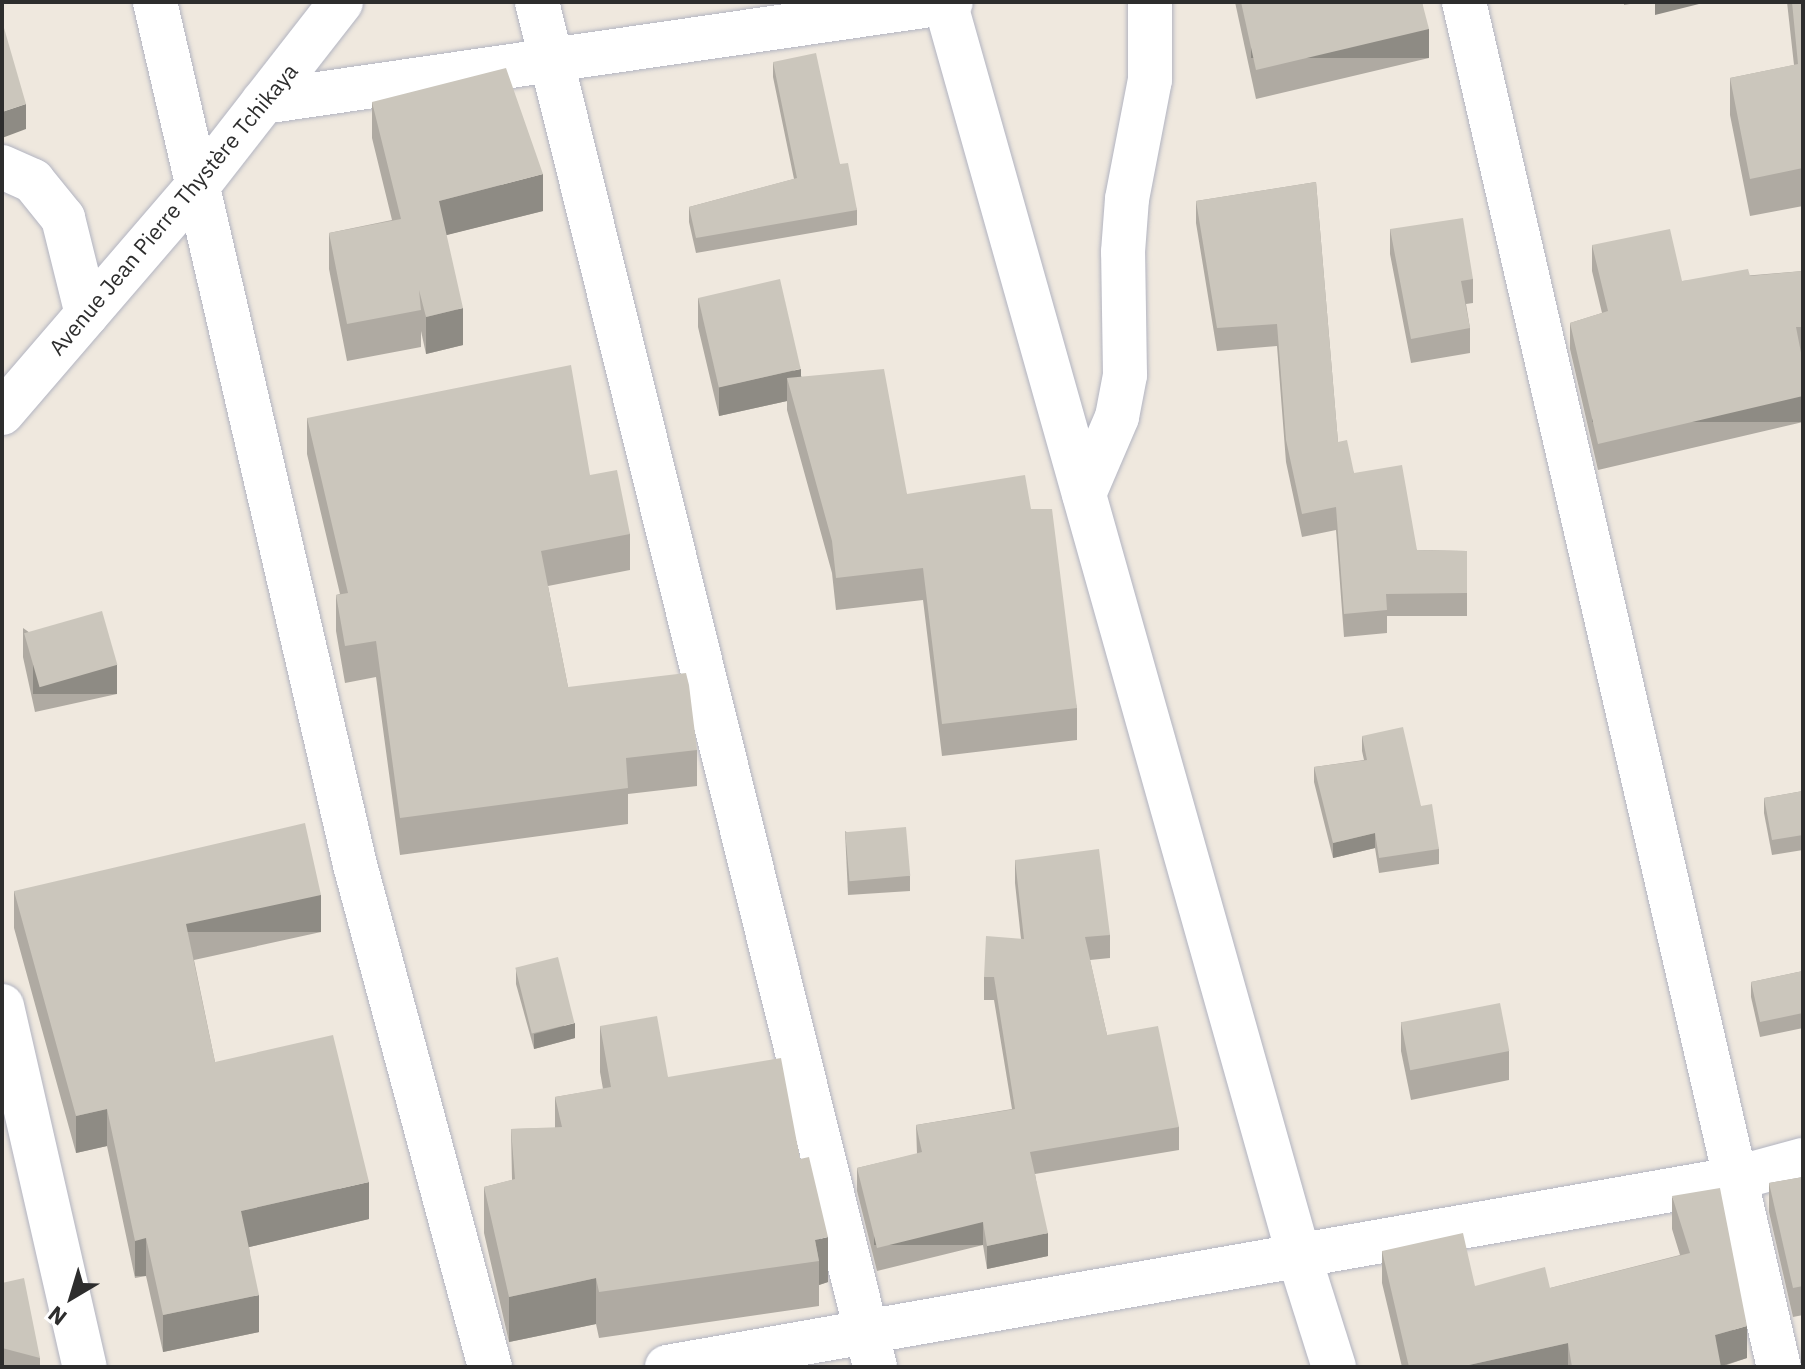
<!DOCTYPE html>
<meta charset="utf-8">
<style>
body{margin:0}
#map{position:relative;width:1805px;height:1369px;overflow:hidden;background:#efe8de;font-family:"IBM Plex Sans",sans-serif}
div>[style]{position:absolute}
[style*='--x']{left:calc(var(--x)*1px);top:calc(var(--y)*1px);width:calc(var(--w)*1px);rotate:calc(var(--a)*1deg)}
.roads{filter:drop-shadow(0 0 2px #b2b4c1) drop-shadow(0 0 2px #b2b4c1)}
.minor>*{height:44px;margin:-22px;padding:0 22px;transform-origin:22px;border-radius:22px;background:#fff}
.tertiary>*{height:44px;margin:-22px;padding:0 22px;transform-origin:22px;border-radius:22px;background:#fff}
.wall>*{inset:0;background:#afaaa2}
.shaded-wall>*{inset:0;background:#8e8b84;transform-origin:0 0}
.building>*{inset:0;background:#cbc6bc;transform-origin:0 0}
span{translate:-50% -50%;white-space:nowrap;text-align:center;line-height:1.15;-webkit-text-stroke:6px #fff;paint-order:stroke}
.street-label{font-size:22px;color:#2d2d2d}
.frame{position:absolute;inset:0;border:4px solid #2d2d2d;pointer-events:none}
.north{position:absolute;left:32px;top:1257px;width:80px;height:80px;-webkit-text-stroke:6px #fff;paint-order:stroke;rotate:218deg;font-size:22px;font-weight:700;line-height:32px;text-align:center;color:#2d2d2d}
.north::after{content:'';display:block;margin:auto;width:28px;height:36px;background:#2d2d2d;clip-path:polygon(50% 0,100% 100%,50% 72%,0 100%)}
</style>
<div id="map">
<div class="roads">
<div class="minor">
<i style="--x:155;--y:2;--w:886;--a:76.95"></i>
<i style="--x:355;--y:865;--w:520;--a:74.95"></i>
<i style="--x:537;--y:2;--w:1406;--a:76.09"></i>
<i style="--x:945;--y:2;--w:1300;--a:74.24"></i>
<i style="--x:1298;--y:1253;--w:120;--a:72.5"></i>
<i style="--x:1464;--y:2;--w:1401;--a:77.01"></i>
<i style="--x:263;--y:102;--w:695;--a:-8.27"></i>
<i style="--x:2;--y:167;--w:34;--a:24"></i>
<i style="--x:33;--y:181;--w:48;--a:51"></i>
<i style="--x:63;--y:218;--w:99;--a:76"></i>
<i style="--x:1084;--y:494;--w:84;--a:-66.8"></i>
<i style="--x:1117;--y:417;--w:43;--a:-79.2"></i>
<i style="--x:1125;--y:375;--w:123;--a:-90.9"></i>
<i style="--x:1123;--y:252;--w:53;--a:-85.7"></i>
<i style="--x:1127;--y:199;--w:121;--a:-79.1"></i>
<i style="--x:1150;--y:80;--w:78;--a:-90"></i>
<i style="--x:2;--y:1006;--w:370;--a:77.1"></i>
<i style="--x:667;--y:1367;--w:1082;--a:-10"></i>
<i style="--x:1733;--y:1179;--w:73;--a:-15.2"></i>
</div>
<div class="tertiary">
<i style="--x:2;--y:413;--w:305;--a:-49.3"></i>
<i style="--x:201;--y:182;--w:228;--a:-52.1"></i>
</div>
</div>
<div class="wall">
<i style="clip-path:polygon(1235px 2px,1422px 2px,1429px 58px,1256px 99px)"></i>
<i style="clip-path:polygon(1624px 2px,1642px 2px,1624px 5px)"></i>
<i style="clip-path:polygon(1787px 2px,1803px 2px,1803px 206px,1750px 216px,1730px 115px,1730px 78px,1794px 65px)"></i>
<i style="clip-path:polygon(773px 62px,840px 164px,857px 210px,857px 225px,696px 253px,689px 222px,689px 207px,794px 179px,773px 77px)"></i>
<i style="clip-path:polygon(372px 102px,543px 211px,446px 235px,463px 345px,426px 354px,421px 331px,421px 347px,347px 361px,329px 269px,329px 233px,392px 220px,372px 138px)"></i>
<i style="clip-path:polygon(1316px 182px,1338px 442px,1354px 473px,1417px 550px,1467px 551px,1467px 616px,1387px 616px,1387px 633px,1344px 637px,1336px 530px,1302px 537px,1286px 462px,1277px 346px,1217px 351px,1196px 223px,1196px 201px)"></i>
<i style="clip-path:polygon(1390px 229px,1473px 279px,1473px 303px,1466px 304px,1470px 328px,1470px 353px,1411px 363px,1390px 254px)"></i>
<i style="clip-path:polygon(1592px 245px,1682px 281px,1803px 271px,1803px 352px,1801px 353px,1803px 363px,1803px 422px,1598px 470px,1570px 349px,1570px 323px,1602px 313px,1592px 271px)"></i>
<i style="clip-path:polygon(698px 298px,801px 376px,907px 494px,1031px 509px,1077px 708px,1077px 740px,942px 756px,923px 600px,836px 610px,832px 573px,787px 410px,787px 401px,719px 416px,698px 327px)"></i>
<i style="clip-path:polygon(307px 418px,590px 475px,630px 534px,630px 570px,548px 586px,568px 687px,697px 750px,697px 786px,628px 794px,628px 824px,400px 855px,376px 677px,345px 683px,336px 631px,336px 595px,340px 594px,307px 454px)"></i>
<i style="clip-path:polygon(23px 628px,117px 694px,35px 712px,23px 657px)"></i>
<i style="clip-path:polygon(1362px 736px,1421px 806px,1439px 849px,1439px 864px,1379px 873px,1375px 848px,1333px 858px,1314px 782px,1314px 767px,1364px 760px,1362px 751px)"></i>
<i style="clip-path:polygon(1803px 791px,1803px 850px,1772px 855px,1764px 813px,1764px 798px)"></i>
<i style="clip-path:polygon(845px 831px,910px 876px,910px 891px,848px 895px)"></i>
<i style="clip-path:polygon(1015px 860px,1110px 935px,1110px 958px,1090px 960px,1107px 1035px,1179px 1127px,1179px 1150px,1035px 1174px,1048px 1256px,987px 1269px,983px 1245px,877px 1271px,857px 1191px,857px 1168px,917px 1154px,916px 1125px,1012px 1109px,994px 1000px,984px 1000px,984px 977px,1021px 939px,1015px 883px)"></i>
<i style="clip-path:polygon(14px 891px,321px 932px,194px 960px,215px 1062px,369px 1219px,249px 1247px,259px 1332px,163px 1352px,146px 1276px,135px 1278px,107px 1146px,76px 1153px,14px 928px)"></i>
<i style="clip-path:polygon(516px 969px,575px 1038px,534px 1049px,516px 984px)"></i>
<i style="clip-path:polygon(1803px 971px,1803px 1028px,1760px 1037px,1751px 997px,1751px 982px)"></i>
<i style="clip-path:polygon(1401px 1022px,1509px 1051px,1509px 1080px,1411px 1100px,1401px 1051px)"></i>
<i style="clip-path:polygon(600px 1026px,668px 1077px,800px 1159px,828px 1282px,819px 1285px,819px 1306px,599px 1338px,596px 1324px,509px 1342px,484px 1233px,484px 1187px,512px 1180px,511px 1129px,555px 1128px,555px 1097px,603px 1089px,600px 1072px)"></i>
<i style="clip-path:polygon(1803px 1177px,1803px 1315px,1793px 1317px,1769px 1212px,1769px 1183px)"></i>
<i style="clip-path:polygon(1672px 1196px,1747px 1358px,1721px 1367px,1402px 1367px,1382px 1283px,1382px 1251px,1475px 1286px,1550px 1288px,1680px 1255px,1672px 1229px)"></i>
<i style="clip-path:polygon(2px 1283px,40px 1358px,40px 1367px,2px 1367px)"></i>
</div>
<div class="shaded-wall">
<i style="clip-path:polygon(1655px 2px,1707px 2px,1655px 15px)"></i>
<i style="left:1429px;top:29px;width:29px;height:178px;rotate:90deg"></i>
<i style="clip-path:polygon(26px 104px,26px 129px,2px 138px,2px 112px)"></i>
<i style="clip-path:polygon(543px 174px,543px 211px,439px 237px,439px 201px)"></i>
<i style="clip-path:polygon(463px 308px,463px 345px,426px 354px,426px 317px)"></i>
<i style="clip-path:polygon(801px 369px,801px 398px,787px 378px,787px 401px,719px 416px,719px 387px)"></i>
<i style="left:1803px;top:396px;width:26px;height:211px;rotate:90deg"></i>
<i style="left:117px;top:665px;width:29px;height:84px;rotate:90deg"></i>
<i style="clip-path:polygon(1375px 833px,1375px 848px,1333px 858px,1333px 843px)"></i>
<i style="left:321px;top:895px;width:37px;height:138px;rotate:90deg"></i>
<i style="clip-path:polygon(575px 1023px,575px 1038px,534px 1049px,534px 1034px)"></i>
<i style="clip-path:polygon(107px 1109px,107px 1146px,76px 1153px,76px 1116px)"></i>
<i style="clip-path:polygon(369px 1182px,369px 1219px,241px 1249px,241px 1211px)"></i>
<i style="left:983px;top:1222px;width:23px;height:109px;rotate:90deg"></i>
<i style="clip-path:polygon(1048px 1233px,1048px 1256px,987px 1269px,987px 1246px)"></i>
<i style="clip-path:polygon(828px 1237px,828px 1282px,819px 1285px,819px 1261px,815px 1240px)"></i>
<i style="left:146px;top:1238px;width:38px;height:11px;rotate:90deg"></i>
<i style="clip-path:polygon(596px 1278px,596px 1324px,509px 1342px,509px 1297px)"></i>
<i style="clip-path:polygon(259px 1295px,259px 1332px,163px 1352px,163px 1315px)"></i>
<i style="clip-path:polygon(1747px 1326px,1747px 1358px,1718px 1367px,1715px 1335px)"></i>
<i style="clip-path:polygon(1568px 1343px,1568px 1367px,1460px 1367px)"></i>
</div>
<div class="building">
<i style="clip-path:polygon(1241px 2px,1422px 2px,1429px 29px,1256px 70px)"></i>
<i style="clip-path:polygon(1792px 2px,1803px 2px,1803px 168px,1750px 179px,1730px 78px,1798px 64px)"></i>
<i style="clip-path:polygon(2px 21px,26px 104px,2px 112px)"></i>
<i style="clip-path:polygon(816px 53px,840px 164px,848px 163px,857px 210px,696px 238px,689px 207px,797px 178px,773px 62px)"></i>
<i style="clip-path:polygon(506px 68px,543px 174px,439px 201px,463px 308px,426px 317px,419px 290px,421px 310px,347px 324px,329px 233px,401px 219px,372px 102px)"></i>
<i style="clip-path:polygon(1316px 182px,1338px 442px,1347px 440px,1354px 473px,1402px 465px,1417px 550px,1467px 551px,1467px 593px,1386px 594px,1387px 610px,1344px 614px,1336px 507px,1302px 514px,1286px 440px,1277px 324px,1217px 328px,1196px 201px)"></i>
<i style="clip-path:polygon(1463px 218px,1473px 279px,1461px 281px,1470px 328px,1411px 339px,1390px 229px)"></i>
<i style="clip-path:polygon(1670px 229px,1682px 281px,1748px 269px,1750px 276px,1803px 271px,1803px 327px,1796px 327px,1803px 363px,1803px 396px,1598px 444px,1570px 323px,1608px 311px,1592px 245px)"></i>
<i style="left:780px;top:279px;width:92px;height:84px;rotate:77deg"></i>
<i style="clip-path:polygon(571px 365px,590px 475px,617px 470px,630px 534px,541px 551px,568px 687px,686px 673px,689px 685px,697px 750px,626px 758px,628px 788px,400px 818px,376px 641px,345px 646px,336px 595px,348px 593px,307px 418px)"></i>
<i style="clip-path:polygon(884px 369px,907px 494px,1025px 475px,1031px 509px,1052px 509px,1077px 708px,942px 724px,923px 568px,836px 578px,832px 541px,787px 378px)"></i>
<i style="left:102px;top:611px;width:56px;height:81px;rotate:74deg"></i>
<i style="clip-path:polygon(1403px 727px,1421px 806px,1432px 804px,1439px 849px,1379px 858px,1375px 833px,1333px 843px,1314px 767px,1367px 760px,1362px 736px)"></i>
<i style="clip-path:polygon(1803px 791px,1803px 835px,1772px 840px,1764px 798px)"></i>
<i style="clip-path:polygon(305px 823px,321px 895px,186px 924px,215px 1062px,333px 1035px,369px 1182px,241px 1211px,259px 1295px,163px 1315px,146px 1238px,135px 1241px,107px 1109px,76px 1116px,14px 891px)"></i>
<i style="left:906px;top:827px;width:49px;height:61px;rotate:85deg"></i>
<i style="clip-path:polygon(1099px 849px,1110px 935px,1085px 937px,1107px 1035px,1158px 1026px,1179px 1127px,1030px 1152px,1048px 1233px,987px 1246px,983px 1222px,877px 1248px,857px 1168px,922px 1152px,916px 1125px,1015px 1109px,994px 977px,984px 977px,986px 936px,1024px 939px,1015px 860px)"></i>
<i style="left:558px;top:957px;width:68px;height:44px;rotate:76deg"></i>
<i style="clip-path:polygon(1803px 971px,1803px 1013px,1760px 1022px,1751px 982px)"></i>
<i style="left:1500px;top:1003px;width:49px;height:101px;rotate:79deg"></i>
<i style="clip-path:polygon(657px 1016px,668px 1077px,781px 1058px,800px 1159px,809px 1157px,828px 1237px,815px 1240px,819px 1261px,599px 1292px,596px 1278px,509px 1297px,484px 1187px,515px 1179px,511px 1129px,562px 1127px,555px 1097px,611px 1087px,600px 1026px)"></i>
<i style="clip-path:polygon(1803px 1177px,1803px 1286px,1793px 1288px,1769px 1183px)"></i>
<i style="clip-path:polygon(1720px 1188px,1747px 1326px,1715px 1335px,1721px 1367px,1572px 1367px,1568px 1343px,1460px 1367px,1409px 1367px,1382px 1251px,1463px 1233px,1475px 1286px,1545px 1267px,1550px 1288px,1690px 1253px,1672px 1196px)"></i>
<i style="clip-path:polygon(24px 1278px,40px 1358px,2px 1348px,2px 1283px)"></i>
</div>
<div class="street-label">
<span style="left:173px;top:209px;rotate:-50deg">Avenue Jean Pierre Thystère Tchikaya</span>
</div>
<div class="frame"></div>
<div class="north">N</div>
</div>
